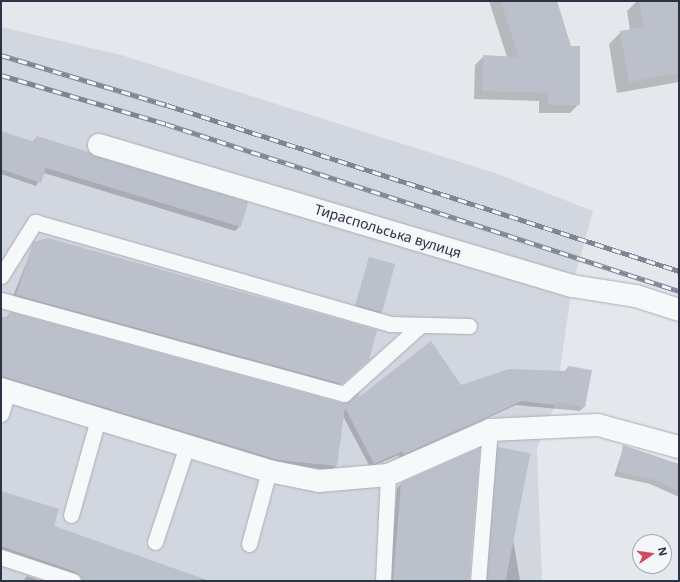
<!DOCTYPE html>
<meta charset="utf-8">
<style>
body{margin:0}
#map{position:relative;width:680px;height:582px;overflow:hidden;background:#e4e7ec;font-family:"Noto Sans",sans-serif}
div>[style]{position:absolute}
[style*='--x']{left:calc(var(--x)*1px);top:calc(var(--y)*1px);width:calc(var(--w)*1px);rotate:calc(var(--a)*1deg)}
.built>*{inset:0;background:#d2d6de}
.shadow>*{inset:0;background:#0003;transform-origin:0 0}
.building>*{inset:0;background:#bbc0ca;transform-origin:0 0}
.roads{filter:drop-shadow(0 0 1px #a9aeb7) drop-shadow(0 0 1px #a9aeb7)}
.service>*{height:15px;margin:-7.5px;padding:0 7.5px;transform-origin:7.5px;border-radius:7.5px;background:#f7f8fa}
.minor>*{height:22px;margin:-11px;padding:0 11px;transform-origin:11px;border-radius:11px;background:#f7f8fa}
.rail>*{height:4.5px;margin-top:-2.25px;transform-origin:0;background:repeating-linear-gradient(90deg,#f4f6f9 0 9px,#7d8696 0 18px);box-sizing:border-box;border-block:1px solid #7d8696}
span{translate:-50% -50%;white-space:nowrap;text-align:center;line-height:1.15;-webkit-text-stroke:3.5px #f4f6f9;paint-order:stroke}
.street-label{font-size:14px;color:#2b3445}
.frame{position:absolute;inset:0;border:2px solid #2b3445;pointer-events:none}
.north{position:absolute;left:632px;top:534px;width:40px;height:40px;box-sizing:border-box;background:#f4f6f9;border:1px solid #a4a8b1;border-radius:50%;rotate:77deg;font-size:11px;font-weight:700;line-height:16px;text-align:center;color:#2b3445}
.north::after{content:'';display:block;margin:auto;width:14px;height:18px;background:#d1495b;clip-path:polygon(50% 0,100% 100%,50% 72%,0 100%)}
</style>
<div id="map">
<div class="built">
<i style="clip-path:polygon(1px 27px,121px 55px,498px 174px,593px 211px,572px 286px,555px 405px,537px 449px,542px 581px,1px 581px)"></i>
</div>
<div class="shadow">
<i style="clip-path:polygon(489px 1px,556px 1px,579px 104px,570px 113px,539px 113px,539px 101px,474px 99px,475px 65px,484px 56px,507px 57px)"></i>
<i style="clip-path:polygon(637px 1px,679px 1px,679px 82px,617px 93px,609px 44px,621px 32px,630px 30px,627px 11px)"></i>
<i style="clip-path:polygon(1px 132px,33px 142px,37px 137px,240px 226px,235px 231px,44px 173px,36px 186px,1px 174px)"></i>
<i style="clip-path:polygon(34px 243px,365px 362px,337px 387px,12px 299px)"></i>
<i style="left:369px;top:258px;width:26px;height:54px;rotate:16deg"></i>
<i style="clip-path:polygon(10px 313px,342px 404px,564px 372px,568px 367px,584px 407px,580px 411px,516px 405px,399px 458px,399px 455px,370px 467px,343px 416px,336px 466px,331px 470px,274px 464px,1px 382px,1px 317px,6px 318px)"></i>
<i style="clip-path:polygon(624px 446px,679px 465px,679px 497px,650px 484px,614px 476px)"></i>
<i style="clip-path:polygon(498px 448px,520px 581px,483px 581px,494px 452px)"></i>
<i style="clip-path:polygon(401px 484px,468px 581px,390px 581px,397px 488px)"></i>
<i style="clip-path:polygon(1px 492px,53px 526px,209px 581px,76px 581px,1px 551px)"></i>
<i style="clip-path:polygon(27px 576px,41px 581px,23px 581px)"></i>
</div>
<div class="building">
<i style="clip-path:polygon(501px 1px,557px 1px,571px 46px,580px 46px,580px 105px,548px 105px,548px 93px,482px 91px,483px 55px,518px 57px)"></i>
<i style="clip-path:polygon(639px 1px,679px 1px,679px 73px,629px 82px,620px 31px,644px 27px)"></i>
<i style="clip-path:polygon(1px 131px,35px 142px,37px 136px,248px 202px,241px 227px,46px 168px,41px 183px,1px 169px)"></i>
<i style="clip-path:polygon(48px 238px,377px 330px,369px 360px,342px 384px,16px 295px,33px 242px)"></i>
<i style="left:369px;top:257px;width:27px;height:50px;rotate:15deg"></i>
<i style="clip-path:polygon(10px 312px,342px 403px,360px 391px,359px 397px,431px 341px,461px 385px,509px 369px,567px 371px,568px 366px,592px 370px,585px 407px,556px 402px,555px 405px,522px 401px,403px 455px,403px 451px,374px 464px,345px 408px,337px 466px,278px 460px,1px 376px,1px 316px,8px 318px)"></i>
<i style="clip-path:polygon(623px 445px,679px 464px,679px 491px,655px 480px,618px 472px)"></i>
<i style="left:498px;top:447px;width:33px;height:134px;rotate:11deg"></i>
<i style="clip-path:polygon(480px 448px,469px 581px,393px 581px,401px 483px)"></i>
<i style="clip-path:polygon(1px 491px,59px 509px,54px 526px,201px 578px,201px 581px,82px 581px,76px 572px,1px 546px)"></i>
</div>
<div class="roads">
<div class="service">
<i style="--x:1;--y:276;--w:64;--a:-57.8"></i>
<i style="--x:35;--y:222;--w:369;--a:16"></i>
<i style="--x:390;--y:324;--w:79;--a:1.5"></i>
<i style="--x:1;--y:300;--w:356;--a:15.3"></i>
<i style="--x:344;--y:394;--w:103;--a:-41.9"></i>
<i style="--x:1;--y:414;--w:24;--a:-73"></i>
<i style="--x:71;--y:515;--w:100;--a:-74.3"></i>
<i style="--x:155;--y:542;--w:101;--a:-71.6"></i>
<i style="--x:249;--y:544;--w:76;--a:-74.7"></i>
<i style="--x:1;--y:557;--w:76;--a:18.4"></i>
<i style="--x:383;--y:581;--w:106;--a:-87.3"></i>
<i style="--x:478;--y:581;--w:151;--a:-85.5"></i>
</div>
<div class="minor">
<i style="--x:99;--y:145;--w:494;--a:16.6"></i>
<i style="--x:572;--y:286;--w:65;--a:8.9"></i>
<i style="--x:636;--y:296;--w:45;--a:18"></i>
<i style="--x:1;--y:389;--w:280;--a:17"></i>
<i style="--x:269;--y:471;--w:51;--a:11.3"></i>
<i style="--x:319;--y:481;--w:69;--a:-5"></i>
<i style="--x:388;--y:475;--w:111;--a:-23.8"></i>
<i style="--x:490;--y:430;--w:108;--a:-2.7"></i>
<i style="--x:598;--y:425;--w:84;--a:15.2"></i>
</div>
</div>
<div class="rail">
<i style="--x:1;--y:55;--w:173;--a:16.8"></i>
<i style="--x:167;--y:105;--w:538;--a:17.96"></i>
<i style="--x:1;--y:75;--w:172;--a:16.5"></i>
<i style="--x:166;--y:124;--w:539;--a:18.03"></i>
</div>
<div class="street-label">
<span style="left:388px;top:231px;rotate:17deg">Тираспольська вулиця</span>
</div>
<div class="frame"></div>
<div class="north">N</div>
</div>
